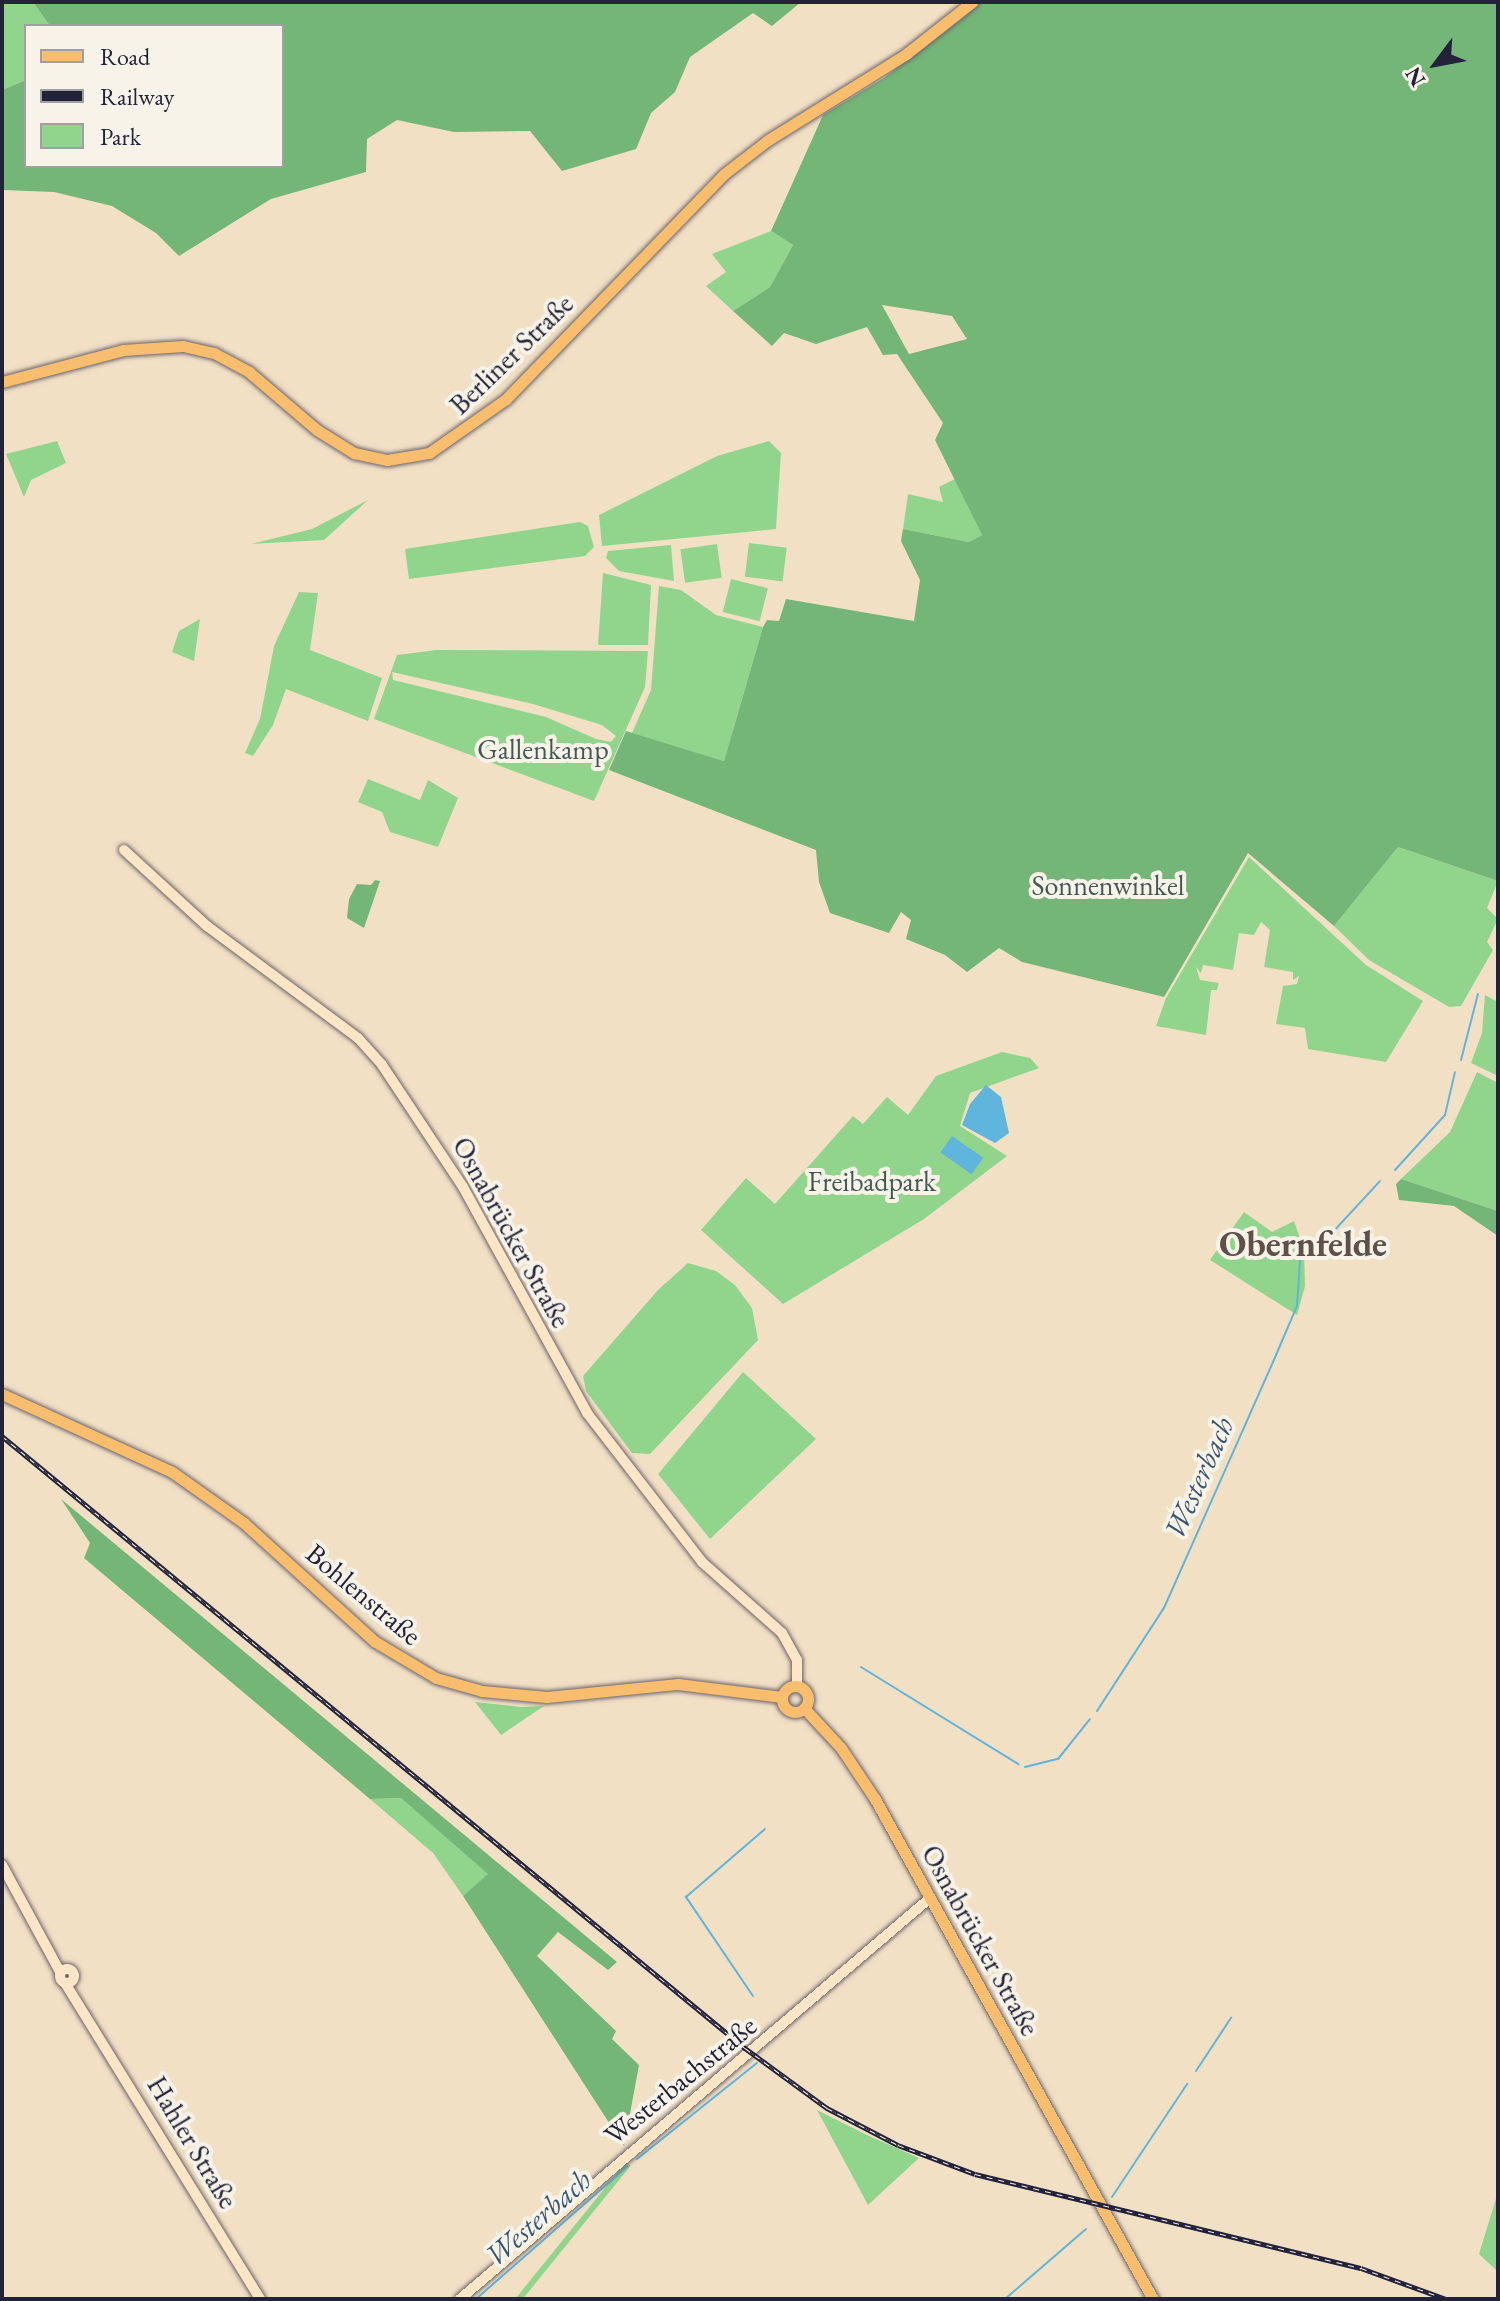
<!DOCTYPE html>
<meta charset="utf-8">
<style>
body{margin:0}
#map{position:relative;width:1500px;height:2301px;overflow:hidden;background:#f2e0c5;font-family:"EB Garamond",serif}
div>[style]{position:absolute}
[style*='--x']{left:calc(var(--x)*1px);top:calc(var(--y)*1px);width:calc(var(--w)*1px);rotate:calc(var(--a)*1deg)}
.green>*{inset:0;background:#91d58d;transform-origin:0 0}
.forest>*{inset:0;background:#74b678}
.water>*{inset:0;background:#5fb5db;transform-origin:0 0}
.stream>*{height:2px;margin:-1px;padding:0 1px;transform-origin:1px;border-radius:1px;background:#5fb5db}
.roads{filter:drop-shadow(0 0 2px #6b646b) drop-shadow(0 0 2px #6b646b)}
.secondary>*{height:10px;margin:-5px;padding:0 5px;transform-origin:5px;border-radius:5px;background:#fde5c5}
.secondary>.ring{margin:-5px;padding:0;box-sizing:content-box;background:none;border:10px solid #fde5c5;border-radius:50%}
.primary>*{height:11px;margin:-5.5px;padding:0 5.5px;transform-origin:5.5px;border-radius:5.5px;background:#f9be6d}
.primary>.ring{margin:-5.5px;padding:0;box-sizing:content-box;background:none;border:11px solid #f9be6d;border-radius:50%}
.rail>*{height:5px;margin-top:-2.5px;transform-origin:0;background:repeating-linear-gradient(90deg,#f7f3e8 0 6px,#22223b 0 12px);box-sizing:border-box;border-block:2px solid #22223b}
span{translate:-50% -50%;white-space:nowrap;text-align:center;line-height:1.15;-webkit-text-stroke:8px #f7f3e8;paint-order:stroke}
.street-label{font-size:28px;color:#22223b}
.park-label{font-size:28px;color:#435854}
.water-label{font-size:30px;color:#375573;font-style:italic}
.district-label{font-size:36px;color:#60504a;font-weight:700}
.frame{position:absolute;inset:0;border:4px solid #22223b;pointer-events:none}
.legend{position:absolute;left:24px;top:24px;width:260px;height:144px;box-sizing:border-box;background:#f7f3e8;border:2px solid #a29fa3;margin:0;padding:10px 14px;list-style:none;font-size:24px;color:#22223b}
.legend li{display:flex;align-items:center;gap:16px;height:40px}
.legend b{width:40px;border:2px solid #a29fa3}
.north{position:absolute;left:1396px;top:24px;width:80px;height:80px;-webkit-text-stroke:6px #f7f3e8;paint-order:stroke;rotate:238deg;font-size:22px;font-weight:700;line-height:32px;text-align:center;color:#22223b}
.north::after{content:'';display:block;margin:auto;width:28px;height:36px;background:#22223b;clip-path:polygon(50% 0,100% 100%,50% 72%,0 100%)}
</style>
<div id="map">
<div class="green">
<i style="clip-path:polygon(2px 2px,33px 2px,50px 26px,26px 26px,26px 80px,2px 90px)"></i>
<i style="clip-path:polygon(771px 231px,793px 245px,770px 287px,733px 311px,706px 286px,726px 272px,712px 254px)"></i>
<i style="clip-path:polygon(57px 441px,66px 463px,31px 480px,24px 497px,6px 454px)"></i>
<i style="clip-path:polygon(769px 441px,781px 453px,776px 529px,602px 546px,599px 515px,717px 456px)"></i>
<i style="clip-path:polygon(955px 479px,982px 535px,969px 542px,903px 529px,908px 494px,943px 502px,939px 487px)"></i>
<i style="clip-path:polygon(368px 500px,324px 540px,251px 544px,312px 529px)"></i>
<i style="clip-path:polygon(580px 522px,588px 526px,594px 547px,585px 556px,409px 579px,405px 549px)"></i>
<i style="left:749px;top:543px;width:38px;height:34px;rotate:7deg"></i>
<i style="left:717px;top:544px;width:34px;height:37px;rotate:82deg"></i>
<i style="clip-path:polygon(671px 545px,674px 581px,619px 571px,606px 558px,608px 551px)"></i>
<i style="clip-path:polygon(603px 573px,651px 585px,648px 645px,598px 645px)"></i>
<i style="left:731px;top:579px;width:38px;height:34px;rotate:14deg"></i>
<i style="clip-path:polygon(659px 586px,681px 590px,716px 615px,763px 627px,724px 761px,632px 733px,651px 690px)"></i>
<i style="clip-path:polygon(299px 592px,318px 593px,310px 650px,382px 678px,368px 721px,286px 689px,273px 725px,253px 756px,245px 753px,260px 719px,274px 646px)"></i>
<i style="clip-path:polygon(200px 619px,194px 661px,172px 652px,179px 631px)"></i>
<i style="clip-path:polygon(evenodd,437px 650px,648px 651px,645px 687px,594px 801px,374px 719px,397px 655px,437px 650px,392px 672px,533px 704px,602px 725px,616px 736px,611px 742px,596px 739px,546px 717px,393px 680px,392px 672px)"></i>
<i style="clip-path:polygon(368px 779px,420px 800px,428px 780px,458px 798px,438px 847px,390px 832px,382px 812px,358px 802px)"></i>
<i style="clip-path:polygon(1398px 847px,1498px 881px,1487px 908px,1498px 919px,1487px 942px,1493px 950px,1461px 1006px,1449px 1007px,1369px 960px,1334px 926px)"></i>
<i style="clip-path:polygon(1249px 857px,1366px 965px,1423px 1001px,1386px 1062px,1308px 1049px,1305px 1028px,1276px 1024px,1283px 986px,1297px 984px,1299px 976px,1293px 980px,1293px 972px,1264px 967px,1270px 930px,1261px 922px,1254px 935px,1239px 933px,1233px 970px,1203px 965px,1201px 973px,1196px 967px,1200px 980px,1219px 983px,1217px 990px,1211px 990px,1206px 1035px,1156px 1026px,1166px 998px)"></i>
<i style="clip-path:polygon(1485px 995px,1498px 1002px,1498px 1076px,1471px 1063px,1482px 1033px)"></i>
<i style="clip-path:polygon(1002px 1052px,1030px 1058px,1039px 1068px,970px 1093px,960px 1126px,1007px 1156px,924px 1219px,783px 1304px,701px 1230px,746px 1178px,775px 1204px,853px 1116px,863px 1124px,887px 1097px,908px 1115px,936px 1076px)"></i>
<i style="clip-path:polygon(1477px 1072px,1498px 1083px,1498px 1211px,1401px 1179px,1450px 1132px)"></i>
<i style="clip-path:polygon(1244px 1212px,1272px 1232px,1294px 1221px,1304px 1250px,1305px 1286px,1297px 1315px,1210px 1260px)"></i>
<i style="clip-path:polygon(688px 1263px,716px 1271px,735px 1285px,752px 1308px,758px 1340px,650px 1454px,632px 1453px,586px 1391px,583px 1376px,658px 1290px)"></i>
<i style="clip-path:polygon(743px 1372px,816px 1439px,710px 1539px,658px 1474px)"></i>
<i style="clip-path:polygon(475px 1702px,521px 1707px,544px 1706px,501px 1735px)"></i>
<i style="clip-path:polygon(401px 1798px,458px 1846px,489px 1874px,463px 1896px,433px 1853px,370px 1799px)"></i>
<i style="clip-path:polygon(817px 2110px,867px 2135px,919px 2158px,868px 2205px)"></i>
<i style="left:626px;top:2162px;width:6px;height:209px;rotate:39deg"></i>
<i style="clip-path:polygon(1498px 2192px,1498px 2272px,1479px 2254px)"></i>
</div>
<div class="forest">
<i style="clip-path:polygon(33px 2px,801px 2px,772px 26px,753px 13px,690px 57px,675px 92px,651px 113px,636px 149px,562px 171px,530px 131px,454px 132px,397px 120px,367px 139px,366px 172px,271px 199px,179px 256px,156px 233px,112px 206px,54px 192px,2px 190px,2px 90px,26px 80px,26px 166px,282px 166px,282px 26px,50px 26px)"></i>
<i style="clip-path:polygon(evenodd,981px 2px,1498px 2px,1498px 881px,1398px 847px,1334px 926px,1248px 853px,1164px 997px,1022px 962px,999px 948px,967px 972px,945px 955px,906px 939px,911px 920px,901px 912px,889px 933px,830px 913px,819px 882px,816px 850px,609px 770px,626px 731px,724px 761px,763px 627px,767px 620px,779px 621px,786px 599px,914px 621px,920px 580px,901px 541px,903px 529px,969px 542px,982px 535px,935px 440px,943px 423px,897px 354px,883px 355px,867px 327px,816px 344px,784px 333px,772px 346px,733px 311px,770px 287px,793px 245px,771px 231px,823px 115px,884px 78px,981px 2px,882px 305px,952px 316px,967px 339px,909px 354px,882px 305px)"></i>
<i style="clip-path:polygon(375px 880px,380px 881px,364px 928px,347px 918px,349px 899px,357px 884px,371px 885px)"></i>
<i style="clip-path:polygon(1401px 1179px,1498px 1211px,1498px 1236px,1454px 1206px,1399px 1200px,1396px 1184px)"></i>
<i style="clip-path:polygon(61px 1499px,617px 1962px,608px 1970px,558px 1932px,537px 1956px,616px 2031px,612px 2039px,639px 2065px,624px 2146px,463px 1896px,488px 1874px,401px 1798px,370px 1799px,84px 1558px,90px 1543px)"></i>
</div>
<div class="water">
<i style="clip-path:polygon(986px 1085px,1001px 1097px,1009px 1133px,995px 1143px,962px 1125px,970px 1104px)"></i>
<i style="left:952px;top:1136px;width:38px;height:20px;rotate:35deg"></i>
</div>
<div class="stream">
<i style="--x:1461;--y:1060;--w:68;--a:-75.6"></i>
<i style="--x:1395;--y:1170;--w:74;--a:-47.7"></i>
<i style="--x:1445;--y:1115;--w:44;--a:-76.9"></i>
<i style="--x:1331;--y:1234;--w:72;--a:-47.2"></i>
<i style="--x:861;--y:1667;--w:185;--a:31.7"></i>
<i style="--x:1097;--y:1711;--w:123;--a:-57"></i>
<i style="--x:1164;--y:1608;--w:269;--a:-66.1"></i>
<i style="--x:1273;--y:1362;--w:61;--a:-66.8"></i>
<i style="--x:1297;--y:1306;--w:58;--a:-86.1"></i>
<i style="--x:1025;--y:1767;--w:34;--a:-14"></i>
<i style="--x:1058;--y:1759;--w:51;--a:-51.3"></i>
<i style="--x:753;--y:1996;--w:120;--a:-124.1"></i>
<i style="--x:686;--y:1897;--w:104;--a:-40.7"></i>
<i style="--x:1196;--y:2071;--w:64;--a:-56.6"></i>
<i style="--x:637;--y:2159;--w:154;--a:-38.7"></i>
<i style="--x:1112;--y:2197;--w:136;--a:-56.4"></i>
<i style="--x:476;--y:2299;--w:201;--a:-41.2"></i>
<i style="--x:1005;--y:2299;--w:107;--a:-40.8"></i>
</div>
<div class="roads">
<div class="secondary">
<i style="--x:124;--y:850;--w:113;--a:42.5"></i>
<i style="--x:207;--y:926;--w:188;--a:36.6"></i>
<i style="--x:358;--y:1038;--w:36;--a:48"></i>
<i style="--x:382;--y:1065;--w:146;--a:56.4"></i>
<i style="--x:463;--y:1187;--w:258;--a:61.2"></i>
<i style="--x:587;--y:1413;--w:188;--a:52.3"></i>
<i style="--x:702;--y:1562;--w:107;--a:41.6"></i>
<i style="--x:782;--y:1633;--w:31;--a:61"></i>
<i style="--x:797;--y:1660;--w:26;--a:90"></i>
<i style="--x:2;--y:1865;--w:122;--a:61.5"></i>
<i class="ring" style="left:60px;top:1969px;width:4px;height:4px"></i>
<i style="--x:65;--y:1983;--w:371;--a:58.3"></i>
<i style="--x:460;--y:2299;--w:618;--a:-40.47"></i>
</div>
<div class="primary">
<i style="--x:2;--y:382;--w:125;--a:-14.8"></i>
<i style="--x:123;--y:350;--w:60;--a:-3.8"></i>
<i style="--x:183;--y:346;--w:32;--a:13"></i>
<i style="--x:214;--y:353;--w:40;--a:28"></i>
<i style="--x:249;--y:372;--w:89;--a:40.5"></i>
<i style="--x:317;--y:430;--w:44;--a:31.9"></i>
<i style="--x:354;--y:453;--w:34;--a:12"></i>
<i style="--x:387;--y:460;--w:43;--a:-9.5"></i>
<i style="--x:429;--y:453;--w:94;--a:-35"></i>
<i style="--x:506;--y:399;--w:313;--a:-45.9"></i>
<i style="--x:724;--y:174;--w:56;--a:-37.7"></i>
<i style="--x:768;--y:140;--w:163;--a:-31.9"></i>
<i style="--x:906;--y:54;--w:84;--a:-38.2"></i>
<i style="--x:2;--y:1394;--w:187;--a:24.6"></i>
<i style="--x:172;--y:1472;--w:88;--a:35.3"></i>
<i style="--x:244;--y:1523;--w:176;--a:42.2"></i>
<i style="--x:374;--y:1641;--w:72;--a:30.8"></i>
<i style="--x:436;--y:1678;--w:48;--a:15.8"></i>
<i style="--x:482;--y:1691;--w:65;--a:5.3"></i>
<i style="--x:547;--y:1697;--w:132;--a:-5.7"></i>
<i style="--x:678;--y:1684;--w:105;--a:7.1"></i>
<i class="ring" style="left:782px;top:1686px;width:15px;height:15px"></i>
<i style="--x:804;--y:1708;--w:54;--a:47.2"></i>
<i style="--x:841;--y:1748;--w:61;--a:56.3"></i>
<i style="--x:875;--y:1799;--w:572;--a:60.93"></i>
</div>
</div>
<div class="rail">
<i style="--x:2;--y:1436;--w:963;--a:39.48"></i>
<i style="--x:745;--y:2048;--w:102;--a:36.2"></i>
<i style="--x:827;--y:2108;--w:80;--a:27.5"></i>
<i style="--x:898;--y:2145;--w:82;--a:20.6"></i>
<i style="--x:975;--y:2174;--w:397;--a:13.7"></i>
<i style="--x:1361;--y:2268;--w:90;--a:20"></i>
</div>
<div class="street-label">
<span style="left:511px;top:354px;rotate:-44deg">Berliner Straße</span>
<span style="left:512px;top:1232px;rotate:61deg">Osnabrücker Straße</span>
<span style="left:364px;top:1594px;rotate:40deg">Bohlenstraße</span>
<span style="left:981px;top:1940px;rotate:61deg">Osnabrücker Straße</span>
<span style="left:680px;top:2080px;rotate:-39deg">Westerbachstraße</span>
<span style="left:193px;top:2142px;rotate:59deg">Hahler Straße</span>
</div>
<div class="park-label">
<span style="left:543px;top:749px">Gallenkamp</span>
<span style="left:1108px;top:885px">Sonnenwinkel</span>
<span style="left:872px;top:1181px">Freibadpark</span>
</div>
<div class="water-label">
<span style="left:1199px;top:1478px;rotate:-66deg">Westerbach</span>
<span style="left:538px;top:2218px;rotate:-41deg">Westerbach</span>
</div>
<div class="district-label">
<span style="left:1303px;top:1244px">Obernfelde</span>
</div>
<div class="frame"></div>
<ul class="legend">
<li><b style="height:10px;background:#f9be6d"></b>Road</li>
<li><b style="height:10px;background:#22223b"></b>Railway</li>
<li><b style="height:22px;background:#91d58d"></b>Park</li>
</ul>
<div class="north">N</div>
</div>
